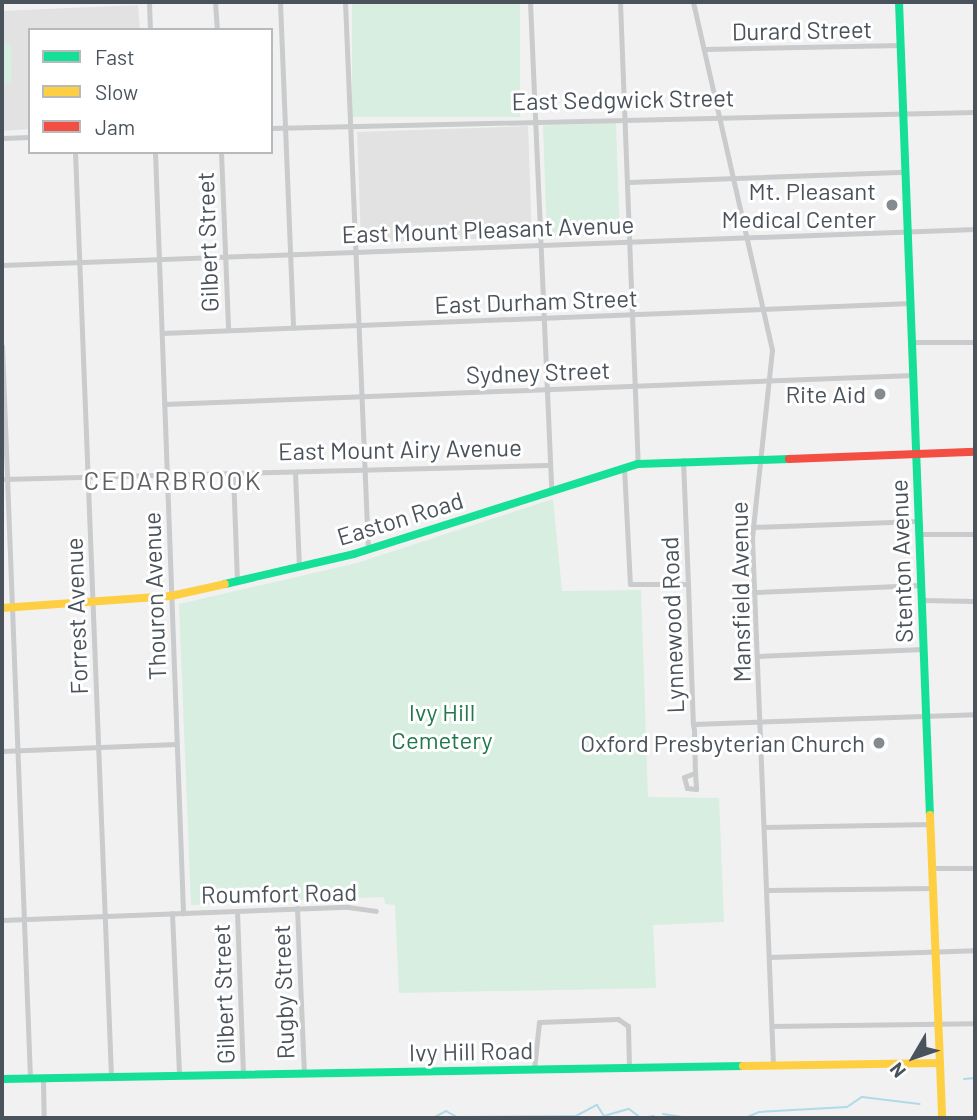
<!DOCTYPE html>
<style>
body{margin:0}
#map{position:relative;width:977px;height:1120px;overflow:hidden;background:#f1f1f1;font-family:Barlow,sans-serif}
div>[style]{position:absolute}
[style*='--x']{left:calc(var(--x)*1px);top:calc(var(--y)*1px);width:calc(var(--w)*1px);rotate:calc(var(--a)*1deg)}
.education>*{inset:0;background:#e3e2e2;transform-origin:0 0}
.green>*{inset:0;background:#d8eee1;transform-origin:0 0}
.stream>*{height:2px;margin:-1px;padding:0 1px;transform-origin:1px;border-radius:1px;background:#b0dae8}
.street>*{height:5px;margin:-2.5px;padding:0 2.5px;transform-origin:2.5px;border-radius:2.5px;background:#c9cbcc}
.fast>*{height:8px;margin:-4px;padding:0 4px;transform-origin:4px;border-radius:4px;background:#16e098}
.slow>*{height:8px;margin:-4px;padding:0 4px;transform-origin:4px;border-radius:4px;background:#ffcf43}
.jam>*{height:8px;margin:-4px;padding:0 4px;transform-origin:4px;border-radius:4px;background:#f24e42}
.dots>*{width:19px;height:19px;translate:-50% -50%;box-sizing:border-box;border:4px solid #fff;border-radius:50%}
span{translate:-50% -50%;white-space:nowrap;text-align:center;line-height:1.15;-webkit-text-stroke:6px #fff;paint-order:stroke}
.street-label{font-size:24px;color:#4a525b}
.poi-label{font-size:24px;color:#4a525b}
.right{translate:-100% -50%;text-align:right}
.park-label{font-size:24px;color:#21774e}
.neighbourhood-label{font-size:26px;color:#5d6064;letter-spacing:2px}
.frame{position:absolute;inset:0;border:4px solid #4a525b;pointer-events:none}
.legend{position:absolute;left:28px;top:28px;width:245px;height:126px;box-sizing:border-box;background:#fff;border:2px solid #b7babd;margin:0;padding:9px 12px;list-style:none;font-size:21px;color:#4a525b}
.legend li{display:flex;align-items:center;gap:14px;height:35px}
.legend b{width:35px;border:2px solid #b7babd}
.north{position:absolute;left:879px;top:1022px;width:70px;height:70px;-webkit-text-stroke:5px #fff;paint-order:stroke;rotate:231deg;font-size:19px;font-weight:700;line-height:28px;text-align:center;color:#4a525b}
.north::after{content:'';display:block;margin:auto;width:24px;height:32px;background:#4a525b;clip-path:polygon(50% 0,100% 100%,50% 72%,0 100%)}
</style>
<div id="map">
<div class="education">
<i style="clip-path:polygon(138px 5px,140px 30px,30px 30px,30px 129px,2px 131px,2px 11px)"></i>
<i style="left:528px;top:126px;width:111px;height:171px;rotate:88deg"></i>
</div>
<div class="green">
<i style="left:352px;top:2px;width:168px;height:115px"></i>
<i style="left:11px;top:44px;width:39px;height:9px;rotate:89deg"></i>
<i style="left:616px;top:123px;width:111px;height:73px;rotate:88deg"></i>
<i style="clip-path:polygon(553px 499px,562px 591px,641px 590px,648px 797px,719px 798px,724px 922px,653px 925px,656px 988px,399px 993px,395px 905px,385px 904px,384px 897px,191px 905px,179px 604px,357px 563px)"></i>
</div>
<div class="stream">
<i style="--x:964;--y:1079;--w:11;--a:-5"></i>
<i style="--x:663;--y:1114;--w:24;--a:9"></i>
<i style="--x:422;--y:1118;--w:2;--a:0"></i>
<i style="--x:433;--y:1118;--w:15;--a:-28"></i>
<i style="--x:446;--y:1111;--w:13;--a:29"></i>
<i style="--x:457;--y:1117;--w:119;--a:-0.5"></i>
<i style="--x:576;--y:1116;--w:24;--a:-28"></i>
<i style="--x:597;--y:1105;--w:13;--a:58"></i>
<i style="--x:604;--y:1116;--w:26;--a:-16"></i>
<i style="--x:629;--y:1109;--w:15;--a:37"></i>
<i style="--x:641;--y:1118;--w:13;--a:-9"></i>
<i style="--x:745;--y:1118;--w:15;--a:-23"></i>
<i style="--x:759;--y:1112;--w:88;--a:-3.3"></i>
<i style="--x:847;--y:1107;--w:18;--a:-34"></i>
<i style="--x:862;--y:1097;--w:58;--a:6.9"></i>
</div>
<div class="street">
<i style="--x:149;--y:2;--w:28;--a:88"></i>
<i style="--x:215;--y:2;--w:28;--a:86"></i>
<i style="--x:280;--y:2;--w:326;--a:87.7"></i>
<i style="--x:345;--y:2;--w:548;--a:87.6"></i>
<i style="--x:530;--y:2;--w:488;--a:87.5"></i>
<i style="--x:620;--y:2;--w:462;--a:87.8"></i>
<i style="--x:693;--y:2;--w:357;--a:77.2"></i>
<i style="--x:772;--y:350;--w:189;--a:96.1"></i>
<i style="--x:752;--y:538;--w:528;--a:87.72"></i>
<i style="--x:705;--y:49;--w:196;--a:-1.2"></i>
<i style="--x:271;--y:128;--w:704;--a:-1.3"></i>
<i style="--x:2;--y:138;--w:28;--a:-2"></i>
<i style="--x:75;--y:152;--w:927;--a:87.77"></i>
<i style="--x:155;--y:152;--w:762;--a:87.89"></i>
<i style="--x:221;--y:152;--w:178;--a:87.7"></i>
<i style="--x:628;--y:182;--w:277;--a:-2.1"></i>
<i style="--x:2;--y:265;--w:974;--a:-2.12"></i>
<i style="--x:162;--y:333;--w:750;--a:-2.29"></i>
<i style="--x:912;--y:342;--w:63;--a:0"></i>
<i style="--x:2;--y:346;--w:734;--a:87.81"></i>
<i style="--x:164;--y:404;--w:750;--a:-2.22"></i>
<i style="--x:683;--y:460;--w:124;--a:87.7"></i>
<i style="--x:688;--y:584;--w:140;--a:88"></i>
<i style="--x:693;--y:724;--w:6;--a:81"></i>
<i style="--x:694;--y:730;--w:3;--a:90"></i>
<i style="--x:694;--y:733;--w:40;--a:88.6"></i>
<i style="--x:695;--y:773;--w:16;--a:86"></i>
<i style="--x:696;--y:789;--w:9;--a:-174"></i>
<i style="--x:687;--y:788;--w:11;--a:-105"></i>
<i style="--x:684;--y:777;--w:12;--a:-20"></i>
<i style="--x:624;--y:467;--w:117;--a:87.1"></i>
<i style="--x:630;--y:584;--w:58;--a:0"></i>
<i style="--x:295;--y:472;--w:95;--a:87.6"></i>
<i style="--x:233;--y:473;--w:108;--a:87.9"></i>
<i style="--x:2;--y:479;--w:546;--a:-1.47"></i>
<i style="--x:753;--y:527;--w:166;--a:-2.1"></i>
<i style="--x:920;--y:534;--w:55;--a:0"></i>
<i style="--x:755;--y:592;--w:167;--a:-2.4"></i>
<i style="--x:922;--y:600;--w:53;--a:1.1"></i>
<i style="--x:757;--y:656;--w:167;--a:-2.4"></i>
<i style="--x:693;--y:724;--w:282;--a:-2"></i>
<i style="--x:2;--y:751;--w:174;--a:-2.3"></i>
<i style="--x:764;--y:827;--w:167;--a:-1"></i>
<i style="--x:933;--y:868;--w:42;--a:0"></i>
<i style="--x:767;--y:890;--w:167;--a:-0.7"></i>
<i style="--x:297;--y:908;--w:166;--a:87.6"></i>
<i style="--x:237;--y:911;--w:165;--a:87.9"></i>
<i style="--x:172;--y:913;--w:163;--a:87.5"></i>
<i style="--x:2;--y:920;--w:346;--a:-2.2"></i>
<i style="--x:348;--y:907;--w:28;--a:8"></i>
<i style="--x:769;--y:957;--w:206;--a:-1.9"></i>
<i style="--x:772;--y:1026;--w:203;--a:-0.8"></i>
<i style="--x:534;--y:1069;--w:47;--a:-83.9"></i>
<i style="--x:539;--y:1022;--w:79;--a:-2.2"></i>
<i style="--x:618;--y:1019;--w:12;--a:35"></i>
<i style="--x:628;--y:1026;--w:42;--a:88.6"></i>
<i style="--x:43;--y:1079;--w:39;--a:89"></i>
</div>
<div class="fast">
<i style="--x:899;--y:2;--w:814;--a:87.82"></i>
<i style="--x:225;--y:584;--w:132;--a:-13.1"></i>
<i style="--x:354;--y:554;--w:298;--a:-17.6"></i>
<i style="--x:638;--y:464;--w:151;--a:-1.9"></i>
<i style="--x:2;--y:1079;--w:741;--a:-1.01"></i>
</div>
<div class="slow">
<i style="--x:2;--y:608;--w:169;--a:-4.1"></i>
<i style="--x:171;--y:596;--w:55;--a:-12.5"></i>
<i style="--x:930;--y:815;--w:303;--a:87.7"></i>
<i style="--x:743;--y:1066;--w:197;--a:-0.9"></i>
</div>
<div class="jam">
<i style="--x:789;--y:459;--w:186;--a:-2.2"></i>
</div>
<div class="dots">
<i style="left:892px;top:205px;background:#848a90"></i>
<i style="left:880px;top:394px;background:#848a90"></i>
<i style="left:879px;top:743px;background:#848a90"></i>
</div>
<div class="street-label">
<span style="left:802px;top:30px;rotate:-1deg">Durard Street</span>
<span style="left:623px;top:99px;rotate:-1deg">East Sedgwick Street</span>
<span style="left:488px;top:229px;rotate:-2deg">East Mount Pleasant Avenue</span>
<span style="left:207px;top:242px;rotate:-92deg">Gilbert Street</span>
<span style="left:536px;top:301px;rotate:-2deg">East Durham Street</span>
<span style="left:538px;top:372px;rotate:-2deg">Sydney Street</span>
<span style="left:400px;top:449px;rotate:-1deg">East Mount Airy Avenue</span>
<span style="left:400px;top:518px;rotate:-17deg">Easton Road</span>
<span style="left:901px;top:561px;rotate:-92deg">Stenton Avenue</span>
<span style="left:740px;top:592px;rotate:-91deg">Mansfield Avenue</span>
<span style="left:154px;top:596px;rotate:-92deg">Thouron Avenue</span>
<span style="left:76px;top:616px;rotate:-92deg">Forrest Avenue</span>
<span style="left:672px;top:625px;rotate:-92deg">Lynnewood Road</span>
<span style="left:279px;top:893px;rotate:-1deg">Roumfort Road</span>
<span style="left:283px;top:992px;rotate:-92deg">Rugby Street</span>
<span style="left:223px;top:994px;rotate:-92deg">Gilbert Street</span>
<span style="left:471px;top:1051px;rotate:-1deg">Ivy Hill Road</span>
</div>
<div class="poi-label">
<span class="right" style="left:876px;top:205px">Mt. Pleasant<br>Medical Center</span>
<span class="right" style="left:866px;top:394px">Rite Aid</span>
<span class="right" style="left:865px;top:743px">Oxford Presbyterian Church</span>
</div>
<div class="park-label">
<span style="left:442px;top:726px">Ivy Hill<br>Cemetery</span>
</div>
<div class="neighbourhood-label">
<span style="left:173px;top:480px">CEDARBROOK</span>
</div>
<div class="frame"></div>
<ul class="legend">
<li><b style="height:9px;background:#16e098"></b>Fast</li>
<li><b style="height:9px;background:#ffcf43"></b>Slow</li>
<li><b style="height:9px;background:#f24e42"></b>Jam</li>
</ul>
<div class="north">N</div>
</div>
